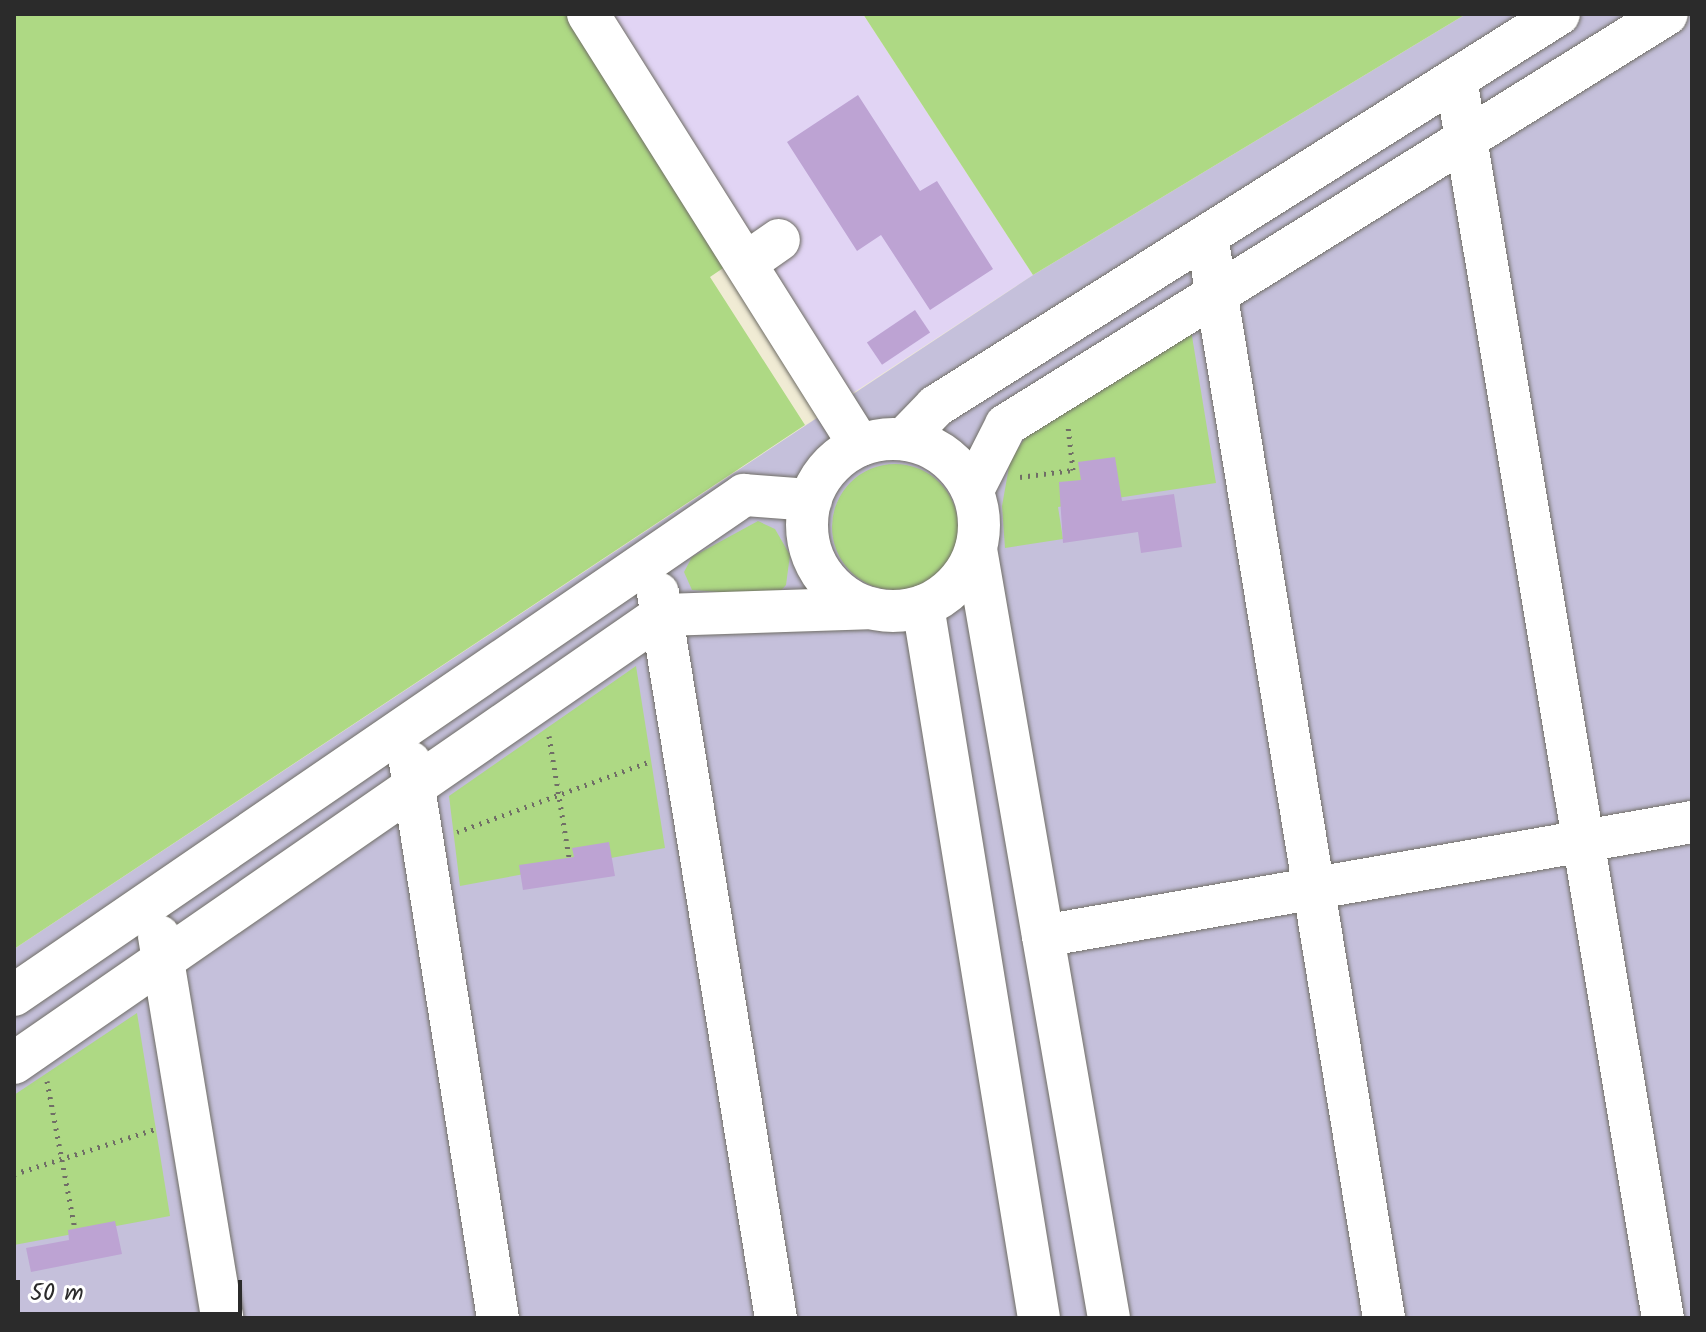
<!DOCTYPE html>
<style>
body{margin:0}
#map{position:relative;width:1706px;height:1332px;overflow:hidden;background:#f0ebd4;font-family:Kalam,sans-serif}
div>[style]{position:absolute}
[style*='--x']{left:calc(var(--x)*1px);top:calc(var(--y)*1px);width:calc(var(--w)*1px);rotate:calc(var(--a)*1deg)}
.built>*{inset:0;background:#e1d4f4}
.industrial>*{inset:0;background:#c5c0db}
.green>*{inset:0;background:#aed984}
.round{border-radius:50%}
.building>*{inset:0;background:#bda3d3;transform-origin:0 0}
.path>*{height:5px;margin-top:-2.5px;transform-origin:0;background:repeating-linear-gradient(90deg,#706e66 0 2px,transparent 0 8px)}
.roads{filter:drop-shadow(0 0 2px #706e66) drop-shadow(0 0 2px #706e66)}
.minor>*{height:42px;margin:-21px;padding:0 21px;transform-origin:21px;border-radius:21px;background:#fff}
.minor>.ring{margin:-21px;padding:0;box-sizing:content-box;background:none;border:42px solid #fff;border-radius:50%}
span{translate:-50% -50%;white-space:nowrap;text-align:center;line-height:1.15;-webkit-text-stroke:7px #fff;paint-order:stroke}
.frame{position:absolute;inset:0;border:16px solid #2b2b2b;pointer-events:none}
.scale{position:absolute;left:16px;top:1280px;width:226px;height:36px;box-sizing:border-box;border:4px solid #2b2b2b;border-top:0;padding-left:10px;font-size:24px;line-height:28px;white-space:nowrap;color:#2b2b2b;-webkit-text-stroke:6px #fff;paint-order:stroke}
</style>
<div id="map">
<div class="built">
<i style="clip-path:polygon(610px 14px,863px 14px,1033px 275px,850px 395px)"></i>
</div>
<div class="industrial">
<i style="clip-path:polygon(1466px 14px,1692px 14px,1692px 1318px,14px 1318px,14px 949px,1033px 275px)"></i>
</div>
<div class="green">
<i style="clip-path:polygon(14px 14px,610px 14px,754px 247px,710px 277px,805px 425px,14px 949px)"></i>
<i style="clip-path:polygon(863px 14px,1466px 14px,1033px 275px)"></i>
<i style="clip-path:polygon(1191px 330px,1216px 483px,1058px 507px,1063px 539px,1005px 548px,1002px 506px,1010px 461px,1034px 424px)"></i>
<i class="round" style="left:832px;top:464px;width:126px;height:126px"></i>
<i style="clip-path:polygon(758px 521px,775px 529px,790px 555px,786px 585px,776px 596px,692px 590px,684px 572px,692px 557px)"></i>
<i style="clip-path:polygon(636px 666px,665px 848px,460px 886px,449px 796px)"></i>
<i style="clip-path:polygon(137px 1013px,170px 1216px,14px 1245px,14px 1095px)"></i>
</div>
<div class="building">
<i style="clip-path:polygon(858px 95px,920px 191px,937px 181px,993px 269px,930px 310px,881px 235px,857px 251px,787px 142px)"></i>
<i style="left:915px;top:310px;width:27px;height:58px;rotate:56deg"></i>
<i style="clip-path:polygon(1115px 457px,1122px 501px,1174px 494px,1182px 547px,1141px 553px,1138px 532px,1063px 543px,1059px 482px,1081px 480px,1078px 462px)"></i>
<i style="clip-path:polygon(609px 842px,615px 876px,523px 890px,519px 865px,574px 857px,572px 848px)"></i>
<i style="clip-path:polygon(115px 1221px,122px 1254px,31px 1272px,26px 1248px,69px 1240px,68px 1230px)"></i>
</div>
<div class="path">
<i style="--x:1020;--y:477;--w:53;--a:-7.5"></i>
<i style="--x:1073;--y:470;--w:44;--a:-96.5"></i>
<i style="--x:549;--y:736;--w:123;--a:80.6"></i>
<i style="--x:457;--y:832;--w:207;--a:-20.1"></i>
<i style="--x:47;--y:1081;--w:151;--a:79.3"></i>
<i style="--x:14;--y:1174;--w:149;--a:-17.6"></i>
</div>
<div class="roads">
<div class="minor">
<i style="--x:588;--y:14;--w:510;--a:57.8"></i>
<i style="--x:1456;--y:79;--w:1256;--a:80.52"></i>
<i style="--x:1207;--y:236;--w:1096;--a:80.71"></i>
<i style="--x:746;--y:263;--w:40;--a:-34.9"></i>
<i style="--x:904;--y:439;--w:46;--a:-45.9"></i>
<i style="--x:936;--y:406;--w:736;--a:-32.18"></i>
<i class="ring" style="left:807px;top:439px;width:130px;height:130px"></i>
<i style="--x:973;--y:490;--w:73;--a:-63.1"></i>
<i style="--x:1006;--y:425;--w:778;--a:-31.87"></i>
<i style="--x:976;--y:549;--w:780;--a:80.19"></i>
<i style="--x:658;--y:593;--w:735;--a:80.76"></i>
<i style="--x:923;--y:606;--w:721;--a:80.75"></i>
<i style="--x:410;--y:762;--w:563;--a:81.01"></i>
<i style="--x:159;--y:936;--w:387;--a:80.6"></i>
<i style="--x:1043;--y:936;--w:659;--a:-9.96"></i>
<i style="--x:14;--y:995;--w:885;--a:-34.41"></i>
<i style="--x:744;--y:495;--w:67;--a:4.3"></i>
<i style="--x:14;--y:1063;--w:788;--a:-34.66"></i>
<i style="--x:662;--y:615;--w:208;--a:-1.9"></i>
</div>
</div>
<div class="frame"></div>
<div class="scale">50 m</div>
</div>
